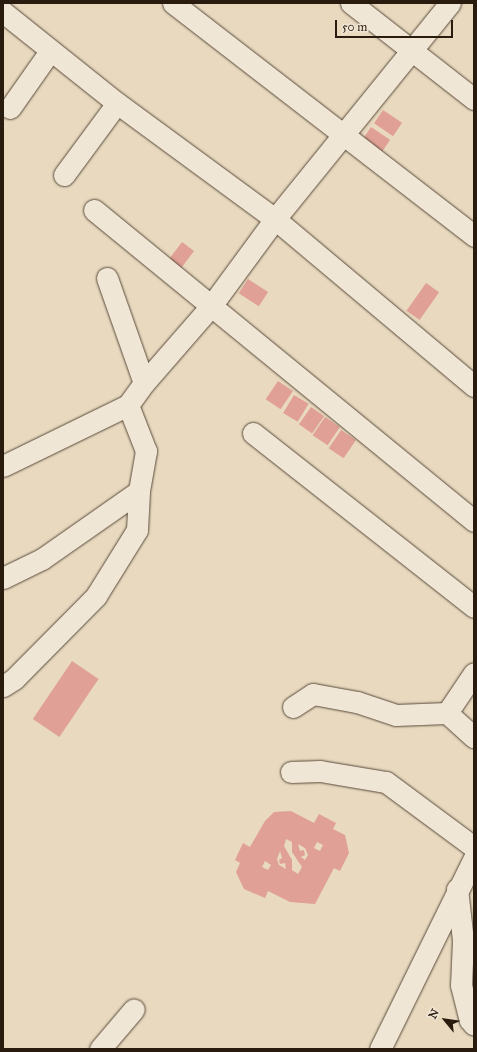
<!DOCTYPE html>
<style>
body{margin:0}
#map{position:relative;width:477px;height:1052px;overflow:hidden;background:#e8d9bf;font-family:"IM FELL Great Primer",serif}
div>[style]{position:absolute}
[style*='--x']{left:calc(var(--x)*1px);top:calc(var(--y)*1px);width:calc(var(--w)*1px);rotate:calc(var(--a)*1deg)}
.building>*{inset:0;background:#e0a095;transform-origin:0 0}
.roads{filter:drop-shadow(0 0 1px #594a3a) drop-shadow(0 0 1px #594a3a)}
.minor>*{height:21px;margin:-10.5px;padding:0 10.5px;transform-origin:10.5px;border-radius:10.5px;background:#f0e6d5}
span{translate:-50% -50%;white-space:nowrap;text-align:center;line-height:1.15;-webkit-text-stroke:3px #f0e6d5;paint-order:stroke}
.frame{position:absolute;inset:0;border:4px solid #291b0d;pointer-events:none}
.north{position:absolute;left:425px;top:1000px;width:40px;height:40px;-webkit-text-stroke:3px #f0e6d5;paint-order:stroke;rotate:299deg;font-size:11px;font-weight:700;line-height:16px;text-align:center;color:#291b0d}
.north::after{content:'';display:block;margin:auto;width:14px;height:18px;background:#291b0d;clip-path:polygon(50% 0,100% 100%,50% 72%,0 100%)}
.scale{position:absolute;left:335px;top:20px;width:118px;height:18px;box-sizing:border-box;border:2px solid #291b0d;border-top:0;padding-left:5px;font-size:12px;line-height:14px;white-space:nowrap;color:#291b0d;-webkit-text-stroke:3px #f0e6d5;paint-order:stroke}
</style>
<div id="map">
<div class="building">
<i style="left:383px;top:110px;width:23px;height:16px;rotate:34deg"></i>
<i style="left:371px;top:127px;width:23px;height:16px;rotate:34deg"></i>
<i style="left:182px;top:242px;width:15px;height:25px;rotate:37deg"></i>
<i style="left:248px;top:279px;width:24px;height:17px;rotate:33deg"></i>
<i style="left:426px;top:283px;width:16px;height:34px;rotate:35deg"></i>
<i style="left:278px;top:381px;width:18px;height:22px;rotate:34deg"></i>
<i style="left:294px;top:395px;width:17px;height:21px;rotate:31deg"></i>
<i style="left:311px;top:407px;width:16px;height:21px;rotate:35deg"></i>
<i style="left:325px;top:417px;width:18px;height:22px;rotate:34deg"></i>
<i style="left:341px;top:430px;width:18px;height:22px;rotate:34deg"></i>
<i style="left:72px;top:661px;width:32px;height:70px;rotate:34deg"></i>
<i style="clip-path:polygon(evenodd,291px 811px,314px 823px,319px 814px,336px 823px,333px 829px,345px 835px,349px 853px,340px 871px,334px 868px,315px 904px,290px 902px,268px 891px,265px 898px,244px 889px,236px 872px,240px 863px,235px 860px,243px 843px,250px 847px,265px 821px,274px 812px,291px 811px,286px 839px,292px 842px,292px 852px,302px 867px,298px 874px,292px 870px,292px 860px,284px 846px,286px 839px,291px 811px,317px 842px,323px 845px,320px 851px,314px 848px,317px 842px,291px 811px,298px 844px,305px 848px,308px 855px,305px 860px,301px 857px,305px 855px,304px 850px,300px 851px,298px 844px,291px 811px,280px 851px,282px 858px,279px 860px,280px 864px,285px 863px,286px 869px,279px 865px,277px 859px,280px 851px,291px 811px,265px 861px,271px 865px,268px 870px,262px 867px,265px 861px)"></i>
</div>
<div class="roads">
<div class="minor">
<i style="--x:173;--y:3;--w:381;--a:37.7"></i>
<i style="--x:351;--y:3;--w:156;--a:38"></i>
<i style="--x:3;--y:12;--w:146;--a:38.6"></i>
<i style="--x:117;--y:103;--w:196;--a:36.3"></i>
<i style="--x:275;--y:219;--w:260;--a:40"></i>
<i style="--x:10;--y:108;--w:70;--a:-54.9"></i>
<i style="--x:64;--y:175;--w:89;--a:-53.6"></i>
<i style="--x:94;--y:210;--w:491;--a:39.3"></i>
<i style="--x:107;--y:278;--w:111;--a:70.6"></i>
<i style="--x:253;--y:433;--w:281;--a:38.2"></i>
<i style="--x:3;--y:466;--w:139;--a:-26"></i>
<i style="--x:3;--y:578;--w:43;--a:-26"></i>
<i style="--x:42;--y:559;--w:118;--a:-35"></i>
<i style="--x:139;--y:491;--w:41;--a:-80.1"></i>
<i style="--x:146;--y:451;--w:49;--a:-111.4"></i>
<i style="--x:128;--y:405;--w:27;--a:-54"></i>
<i style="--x:144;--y:383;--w:102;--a:-49"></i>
<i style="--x:211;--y:306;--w:108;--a:-53.7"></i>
<i style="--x:275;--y:219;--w:278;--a:-51"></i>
<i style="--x:3;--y:686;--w:13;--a:-32"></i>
<i style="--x:14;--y:679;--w:117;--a:-45.3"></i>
<i style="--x:96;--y:596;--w:78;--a:-58.2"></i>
<i style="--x:137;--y:530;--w:39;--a:-87"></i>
<i style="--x:293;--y:707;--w:24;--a:-33"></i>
<i style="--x:313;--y:694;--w:45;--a:10.3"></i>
<i style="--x:357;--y:702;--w:41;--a:18.4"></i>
<i style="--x:396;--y:715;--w:51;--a:-2.2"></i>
<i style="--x:447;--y:713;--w:36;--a:42"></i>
<i style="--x:447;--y:713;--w:48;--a:-56"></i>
<i style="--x:291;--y:772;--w:29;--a:-2"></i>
<i style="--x:320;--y:771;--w:67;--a:9.5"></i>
<i style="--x:386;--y:782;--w:109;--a:36.5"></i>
<i style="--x:457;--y:889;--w:51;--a:83.3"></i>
<i style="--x:463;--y:940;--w:45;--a:92.5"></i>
<i style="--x:461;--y:985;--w:36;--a:76"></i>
<i style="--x:470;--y:1020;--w:6;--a:51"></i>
<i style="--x:100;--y:1049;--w:52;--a:-49.6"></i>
<i style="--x:380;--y:1049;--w:213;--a:-63.8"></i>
</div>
</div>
<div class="frame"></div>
<div class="north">N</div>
<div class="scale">50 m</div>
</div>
